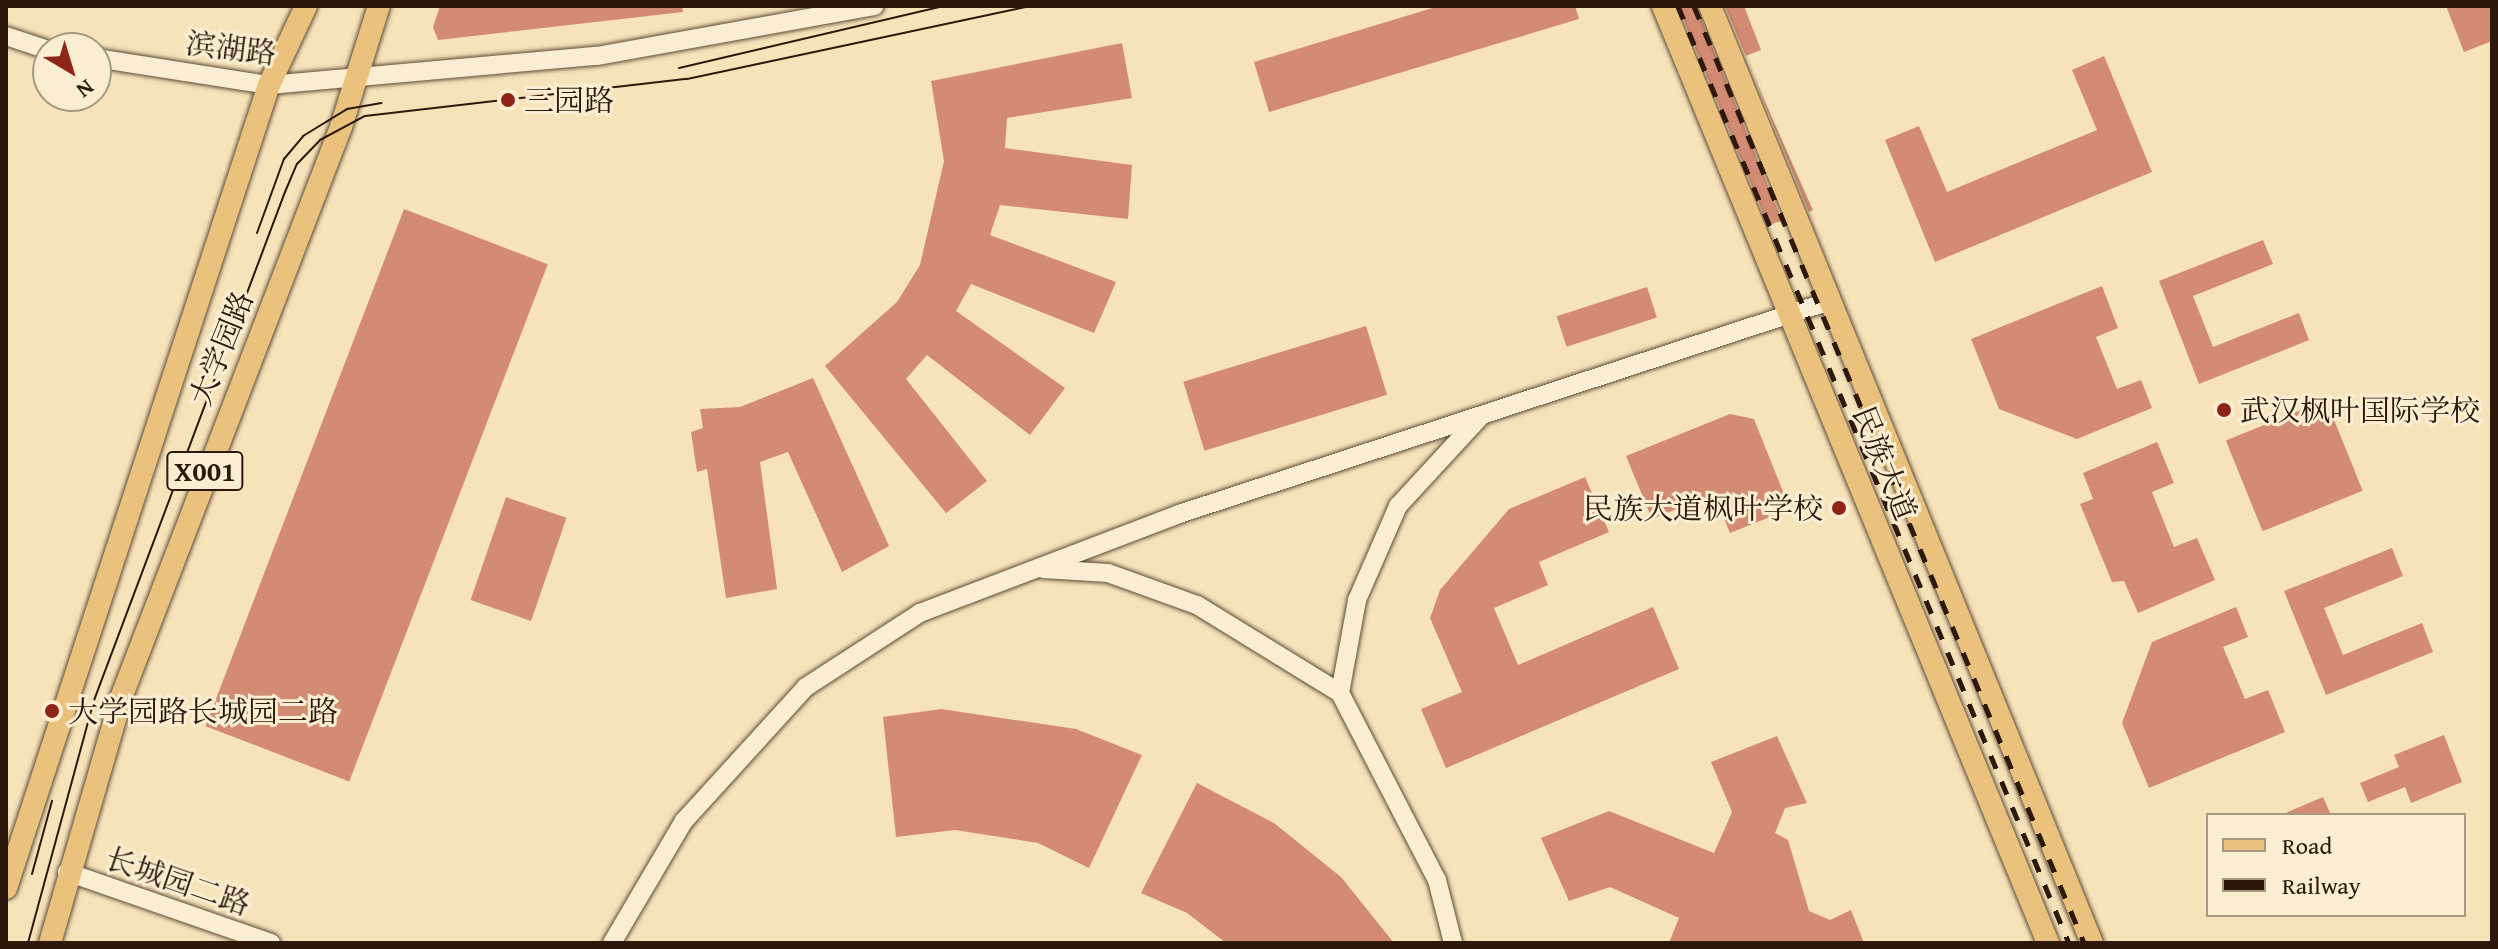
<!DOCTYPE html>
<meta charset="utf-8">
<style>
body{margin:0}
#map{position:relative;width:2498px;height:949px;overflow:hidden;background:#f6e3ba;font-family:"Gentium Book Plus","Noto Serif SC",serif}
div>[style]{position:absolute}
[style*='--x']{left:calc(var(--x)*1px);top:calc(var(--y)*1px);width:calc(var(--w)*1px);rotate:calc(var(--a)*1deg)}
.building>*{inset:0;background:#d38c73;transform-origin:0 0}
.roads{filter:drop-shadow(0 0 2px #5f4b37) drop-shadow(0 0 2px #5f4b37)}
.minor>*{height:18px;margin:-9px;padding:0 9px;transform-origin:9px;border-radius:9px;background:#f9edd2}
.major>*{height:22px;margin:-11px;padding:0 11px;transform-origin:11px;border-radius:11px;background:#ebc27d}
.tram>*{height:2px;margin:-1px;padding:0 1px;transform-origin:1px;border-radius:1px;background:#2d180b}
.rail>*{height:5px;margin-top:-2.5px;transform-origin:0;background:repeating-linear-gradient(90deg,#2d180b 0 14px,transparent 0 28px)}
.dots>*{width:22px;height:22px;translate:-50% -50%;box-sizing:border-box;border:4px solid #f9edd2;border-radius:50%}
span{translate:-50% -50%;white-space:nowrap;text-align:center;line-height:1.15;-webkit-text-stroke:6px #f9edd2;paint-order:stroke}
.shield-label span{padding:2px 6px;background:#f9edd2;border:2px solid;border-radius:6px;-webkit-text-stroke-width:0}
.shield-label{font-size:28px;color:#2d180b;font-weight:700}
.street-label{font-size:30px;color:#2d180b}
.poi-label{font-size:30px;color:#2d180b}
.left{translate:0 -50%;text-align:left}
.right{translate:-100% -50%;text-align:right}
.frame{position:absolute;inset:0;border:8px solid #2d180b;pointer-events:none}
.legend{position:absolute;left:2206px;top:813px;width:260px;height:104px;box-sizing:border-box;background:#f9edd2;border:2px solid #a79882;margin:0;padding:10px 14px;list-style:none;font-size:24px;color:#2d180b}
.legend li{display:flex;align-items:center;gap:16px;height:40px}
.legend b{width:40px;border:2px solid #a79882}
.north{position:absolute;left:32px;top:32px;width:80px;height:80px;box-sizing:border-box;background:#f9edd2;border:2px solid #a79882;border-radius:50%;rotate:142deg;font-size:22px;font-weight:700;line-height:32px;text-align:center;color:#2d180b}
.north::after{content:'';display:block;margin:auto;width:28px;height:36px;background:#8f2418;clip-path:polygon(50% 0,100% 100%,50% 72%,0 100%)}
</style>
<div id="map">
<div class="building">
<i style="clip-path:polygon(440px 6px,682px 6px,683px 12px,438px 40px,433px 27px)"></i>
<i style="clip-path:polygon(1439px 6px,1575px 6px,1579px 19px,1269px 112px,1254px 62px)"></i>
<i style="clip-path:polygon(1678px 6px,1696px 6px,1782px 221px,1768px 225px)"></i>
<i style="clip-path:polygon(1725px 6px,1744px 6px,1761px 50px,1746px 56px)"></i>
<i style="clip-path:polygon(2446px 6px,2492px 6px,2492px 41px,2464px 52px)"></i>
<i style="clip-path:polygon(1122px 43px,1132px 98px,1007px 118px,1005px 148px,1132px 165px,1128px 219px,1000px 205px,990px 235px,1116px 282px,1094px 333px,971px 284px,956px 311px,1065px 388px,1030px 435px,927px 355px,906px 379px,987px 481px,946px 513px,825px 366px,897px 302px,920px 265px,944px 161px,931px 81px)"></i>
<i style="clip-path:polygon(2104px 56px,2152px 172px,1935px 262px,1885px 140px,1919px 126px,1947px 192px,2097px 130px,2072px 70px)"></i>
<i style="clip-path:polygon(1753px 75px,1813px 210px,1809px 212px)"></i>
<i style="left:404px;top:209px;width:154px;height:554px;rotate:21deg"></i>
<i style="clip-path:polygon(2263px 240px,2273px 264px,2193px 296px,2213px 347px,2299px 313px,2309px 340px,2199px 384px,2159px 281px)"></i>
<i style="clip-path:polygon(2102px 286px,2118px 328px,2096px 337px,2117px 389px,2141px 380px,2152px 408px,2077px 439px,1999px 409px,1971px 339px)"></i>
<i style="left:1647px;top:287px;width:32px;height:95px;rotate:72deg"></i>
<i style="left:1366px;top:326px;width:72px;height:191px;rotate:73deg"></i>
<i style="clip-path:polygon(813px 378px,889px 546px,842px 572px,788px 452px,760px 462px,777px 589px,726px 598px,707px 469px,697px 472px,691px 432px,703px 428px,700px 409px,740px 407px)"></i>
<i style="left:2326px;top:400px;width:98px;height:108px;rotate:68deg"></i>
<i style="clip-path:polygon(1730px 414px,1754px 419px,1790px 509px,1730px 533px,1714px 494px,1652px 519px,1626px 456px)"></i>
<i style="clip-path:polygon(2157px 442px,2174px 483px,2152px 492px,2174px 547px,2197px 538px,2215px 580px,2138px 613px,2124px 581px,2112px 582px,2080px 504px,2093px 499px,2083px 473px)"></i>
<i style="clip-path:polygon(1585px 477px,1609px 532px,1539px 562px,1548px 585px,1494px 608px,1518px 665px,1653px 607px,1679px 669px,1446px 768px,1421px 709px,1462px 692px,1430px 618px,1440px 590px,1509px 509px)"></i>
<i style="left:506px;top:497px;width:64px;height:109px;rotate:19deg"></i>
<i style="clip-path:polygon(2392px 548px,2403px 576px,2324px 608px,2343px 655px,2422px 623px,2433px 652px,2326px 695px,2284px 591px)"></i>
<i style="clip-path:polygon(2236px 607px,2248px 637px,2223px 647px,2245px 699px,2268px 690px,2285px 732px,2149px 788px,2122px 723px,2152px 642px)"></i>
<i style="clip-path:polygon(941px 709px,1076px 729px,1142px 755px,1089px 868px,1038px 843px,955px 830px,896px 837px,883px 717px)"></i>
<i style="clip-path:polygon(2444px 735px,2462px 782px,2411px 803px,2405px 787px,2368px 802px,2360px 783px,2399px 767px,2394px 755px)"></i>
<i style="clip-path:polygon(1777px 736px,1807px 803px,1785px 808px,1775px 833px,1788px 840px,1809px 911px,1830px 920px,1851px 910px,1864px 943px,1669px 943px,1679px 918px,1610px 887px,1569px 901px,1541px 838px,1609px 811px,1714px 853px,1732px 812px,1711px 762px)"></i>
<i style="clip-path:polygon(1197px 783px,1274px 823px,1341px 877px,1394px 943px,1226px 943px,1187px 913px,1141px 893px)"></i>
<i style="clip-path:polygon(2323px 797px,2331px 815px,2281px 815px)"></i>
</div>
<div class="roads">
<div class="minor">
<i style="--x:6;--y:36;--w:44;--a:18.4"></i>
<i style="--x:96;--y:58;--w:175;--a:8.9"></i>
<i style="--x:269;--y:85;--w:329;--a:-5.1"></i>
<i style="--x:597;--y:56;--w:282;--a:-10.2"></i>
<i style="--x:1043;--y:569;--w:65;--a:3.5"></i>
<i style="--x:1108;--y:573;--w:95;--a:19.8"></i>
<i style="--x:1197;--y:605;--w:168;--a:31.6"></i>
<i style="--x:1340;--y:693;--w:95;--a:-79.6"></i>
<i style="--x:1357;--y:600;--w:103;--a:-66.4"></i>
<i style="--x:1398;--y:506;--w:121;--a:-47.3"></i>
<i style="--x:1340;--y:693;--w:211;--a:62.6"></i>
<i style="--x:1437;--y:880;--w:65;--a:75.7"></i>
<i style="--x:67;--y:872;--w:216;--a:19.2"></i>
<i style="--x:612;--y:943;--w:142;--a:-59.5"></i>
<i style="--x:684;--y:821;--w:181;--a:-47.7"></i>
<i style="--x:806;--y:687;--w:136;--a:-33"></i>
<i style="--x:920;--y:613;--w:277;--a:-20.9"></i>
<i style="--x:1179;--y:514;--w:685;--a:-18.12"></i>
</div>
<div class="major">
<i style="--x:1663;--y:6;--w:1013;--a:67.66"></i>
<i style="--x:1710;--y:6;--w:1012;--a:67.82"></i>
<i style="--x:6;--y:888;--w:845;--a:-71.87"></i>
<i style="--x:269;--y:85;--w:87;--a:-64.9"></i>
<i style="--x:50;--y:943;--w:255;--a:-73.8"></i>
<i style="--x:121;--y:698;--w:612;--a:-68.93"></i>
<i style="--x:341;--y:127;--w:127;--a:-72.6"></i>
</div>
</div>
<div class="tram">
<i style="--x:679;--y:68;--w:272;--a:-13.2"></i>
<i style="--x:257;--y:233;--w:79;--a:-70"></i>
<i style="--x:284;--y:159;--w:30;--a:-50"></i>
<i style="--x:303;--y:136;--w:52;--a:-31.5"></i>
<i style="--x:347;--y:109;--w:35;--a:-10"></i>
<i style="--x:32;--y:874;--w:76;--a:-74.7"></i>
<i style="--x:28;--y:943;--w:249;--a:-74.8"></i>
<i style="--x:93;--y:703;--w:546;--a:-69.41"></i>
<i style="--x:285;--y:192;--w:30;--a:-67"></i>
<i style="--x:297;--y:164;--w:33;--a:-46"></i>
<i style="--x:320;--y:140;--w:51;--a:-28.1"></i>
<i style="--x:365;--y:116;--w:324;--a:-6.6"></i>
<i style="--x:687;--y:79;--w:350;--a:-12"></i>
</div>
<div class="rail">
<i style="--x:1678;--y:6;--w:1015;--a:67.35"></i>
<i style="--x:1694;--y:6;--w:1015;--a:67.4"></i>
</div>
<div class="dots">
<i style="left:508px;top:100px;background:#8f2418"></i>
<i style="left:2224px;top:410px;background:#8f2418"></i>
<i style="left:1839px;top:508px;background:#8f2418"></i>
<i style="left:52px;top:711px;background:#8f2418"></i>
</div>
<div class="shield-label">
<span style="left:205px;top:471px">X001</span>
</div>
<div class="street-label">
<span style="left:231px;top:48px;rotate:7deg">滨湖路</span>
<span style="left:221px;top:348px;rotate:-68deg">大学园路</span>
<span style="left:1885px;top:463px;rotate:68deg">民族大道</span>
<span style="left:178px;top:881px;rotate:19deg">长城园二路</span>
</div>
<div class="poi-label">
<span class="left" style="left:524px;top:100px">三园路</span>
<span class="left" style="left:2240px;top:410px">武汉枫叶国际学校</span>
<span class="right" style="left:1823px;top:508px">民族大道枫叶学校</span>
<span class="left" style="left:68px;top:711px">大学园路长城园二路</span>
</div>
<div class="frame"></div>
<ul class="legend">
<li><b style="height:10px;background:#ebc27d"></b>Road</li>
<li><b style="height:10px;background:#2d180b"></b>Railway</li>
</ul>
<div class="north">N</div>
</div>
